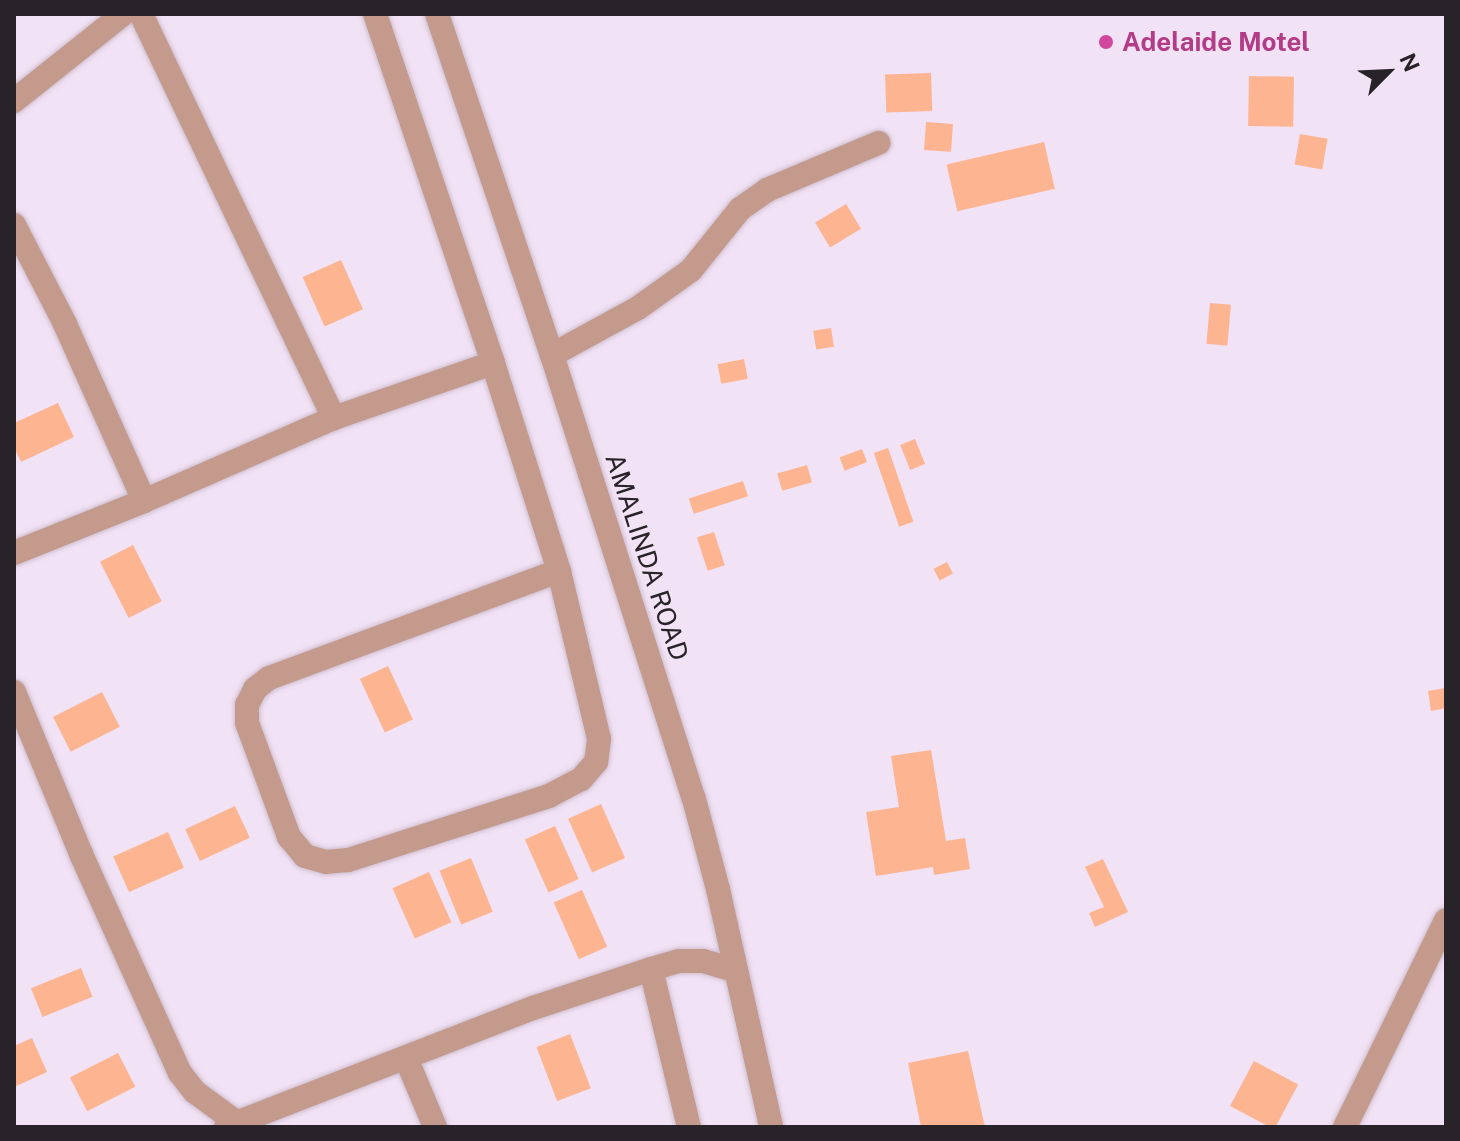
<!DOCTYPE html>
<style>
body{margin:0}
#map{position:relative;width:1460px;height:1141px;overflow:hidden;background:#f2e2f5;font-family:"Public Sans",sans-serif}
div>[style]{position:absolute}
[style*='--x']{left:calc(var(--x)*1px);top:calc(var(--y)*1px);width:calc(var(--w)*1px);rotate:calc(var(--a)*1deg)}
.building>*{inset:0;background:#fcb491;transform-origin:0 0}
.roads{filter:drop-shadow(0 0 2px #cebfd0) drop-shadow(0 0 2px #cebfd0)}
.minor>*{height:24px;margin:-12px;padding:0 12px;transform-origin:12px;border-radius:12px;background:#c49a8d}
.dots>*{width:22px;height:22px;translate:-50% -50%;box-sizing:border-box;border:4px solid #f2e2f5;border-radius:50%}
span{translate:-50% -50%;white-space:nowrap;text-align:center;line-height:1.15;-webkit-text-stroke:6px #f2e2f5;paint-order:stroke}
.hotel-label{font-size:26px;color:#b23c85;font-weight:700}
.left{translate:0 -50%;text-align:left}
.street-label{font-size:26px;color:#282229}
.frame{position:absolute;inset:0;border:16px solid #282229;pointer-events:none}
.north{position:absolute;left:1348px;top:32px;width:80px;height:80px;-webkit-text-stroke:6px #f2e2f5;paint-order:stroke;rotate:66deg;font-size:22px;font-weight:700;line-height:32px;text-align:center;color:#282229}
.north::after{content:'';display:block;margin:auto;width:28px;height:36px;background:#282229;clip-path:polygon(50% 0,100% 100%,50% 72%,0 100%)}
</style>
<div id="map">
<div class="building">
<i style="left:931px;top:73px;width:38px;height:46px;rotate:88deg"></i>
<i style="left:1249px;top:76px;width:45px;height:50px;rotate:1deg"></i>
<i style="left:926px;top:122px;width:27px;height:28px;rotate:4deg"></i>
<i style="left:1300px;top:134px;width:28px;height:31px;rotate:10deg"></i>
<i style="left:1044px;top:142px;width:48px;height:100px;rotate:77deg"></i>
<i style="left:846px;top:204px;width:29px;height:36px;rotate:59deg"></i>
<i style="left:341px;top:260px;width:54px;height:42px;rotate:66deg"></i>
<i style="left:1210px;top:303px;width:21px;height:41px;rotate:5deg"></i>
<i style="left:831px;top:328px;width:19px;height:18px;rotate:81deg"></i>
<i style="left:744px;top:359px;width:20px;height:27px;rotate:79deg"></i>
<i style="clip-path:polygon(58px 403px,74px 437px,21px 462px,14px 447px,14px 423px)"></i>
<i style="left:915px;top:439px;width:27px;height:16px;rotate:68deg"></i>
<i style="left:888px;top:448px;width:78px;height:15px;rotate:71deg"></i>
<i style="left:862px;top:449px;width:14px;height:24px;rotate:69deg"></i>
<i style="left:807px;top:465px;width:18px;height:31px;rotate:74deg"></i>
<i style="left:743px;top:481px;width:16px;height:57px;rotate:72deg"></i>
<i style="left:714px;top:532px;width:35px;height:18px;rotate:72deg"></i>
<i style="left:133px;top:545px;width:63px;height:37px;rotate:63deg"></i>
<i style="left:947px;top:562px;width:13px;height:15px;rotate:63deg"></i>
<i style="left:388px;top:666px;width:59px;height:31px;rotate:65deg"></i>
<i style="clip-path:polygon(1446px 688px,1446px 708px,1431px 711px,1428px 691px)"></i>
<i style="left:102px;top:692px;width:39px;height:55px;rotate:63deg"></i>
<i style="clip-path:polygon(931px 750px,946px 841px,965px 838px,970px 869px,934px 875px,933px 867px,876px 876px,866px 812px,899px 807px,891px 756px)"></i>
<i style="left:601px;top:804px;width:59px;height:36px;rotate:66deg"></i>
<i style="left:235px;top:806px;width:35px;height:55px;rotate:65deg"></i>
<i style="left:555px;top:826px;width:58px;height:33px;rotate:66deg"></i>
<i style="left:168px;top:832px;width:39px;height:60px;rotate:66deg"></i>
<i style="left:471px;top:858px;width:58px;height:34px;rotate:68deg"></i>
<i style="clip-path:polygon(1103px 859px,1128px 912px,1095px 927px,1089px 913px,1104px 907px,1085px 867px)"></i>
<i style="left:429px;top:872px;width:55px;height:40px;rotate:66deg"></i>
<i style="left:582px;top:890px;width:62px;height:31px;rotate:66deg"></i>
<i style="left:81px;top:968px;width:31px;height:54px;rotate:68deg"></i>
<i style="left:570px;top:1034px;width:58px;height:36px;rotate:69deg"></i>
<i style="clip-path:polygon(32px 1038px,47px 1072px,14px 1087px,14px 1046px)"></i>
<i style="clip-path:polygon(968px 1051px,985px 1127px,921px 1127px,908px 1063px)"></i>
<i style="left:118px;top:1053px;width:38px;height:54px;rotate:63deg"></i>
<i style="left:1254px;top:1061px;width:50px;height:51px;rotate:28deg"></i>
</div>
<div class="roads">
<div class="minor">
<i style="--x:141;--y:14;--w:448;--a:64.5"></i>
<i style="--x:375;--y:14;--w:368;--a:71.3"></i>
<i style="--x:493;--y:363;--w:218;--a:72.4"></i>
<i style="--x:559;--y:571;--w:173;--a:76.6"></i>
<i style="--x:599;--y:739;--w:23;--a:97"></i>
<i style="--x:596;--y:762;--w:23;--a:131"></i>
<i style="--x:581;--y:779;--w:36;--a:152"></i>
<i style="--x:549;--y:796;--w:211;--a:162.3"></i>
<i style="--x:348;--y:860;--w:22;--a:175"></i>
<i style="--x:326;--y:862;--w:22;--a:-164"></i>
<i style="--x:305;--y:856;--w:25;--a:-130"></i>
<i style="--x:289;--y:837;--w:121;--a:-110.2"></i>
<i style="--x:247;--y:723;--w:18;--a:-90"></i>
<i style="--x:247;--y:705;--w:18;--a:-63"></i>
<i style="--x:255;--y:689;--w:18;--a:-38"></i>
<i style="--x:269;--y:678;--w:309;--a:-20.3"></i>
<i style="--x:437;--y:14;--w:360;--a:71.4"></i>
<i style="--x:552;--y:355;--w:466;--a:72.3"></i>
<i style="--x:694;--y:799;--w:93;--a:75.1"></i>
<i style="--x:718;--y:889;--w:244;--a:77.4"></i>
<i style="--x:14;--y:101;--w:139;--a:-38.6"></i>
<i style="--x:14;--y:225;--w:111;--a:62.7"></i>
<i style="--x:65;--y:324;--w:194;--a:65.9"></i>
<i style="--x:552;--y:355;--w:98;--a:-28.7"></i>
<i style="--x:638;--y:308;--w:65;--a:-35.6"></i>
<i style="--x:691;--y:270;--w:78;--a:-51.2"></i>
<i style="--x:740;--y:209;--w:33;--a:-35"></i>
<i style="--x:767;--y:190;--w:121;--a:-22.9"></i>
<i style="--x:14;--y:553;--w:140;--a:-21.8"></i>
<i style="--x:144;--y:501;--w:207;--a:-23.6"></i>
<i style="--x:334;--y:418;--w:168;--a:-19.1"></i>
<i style="--x:14;--y:692;--w:175;--a:67.5"></i>
<i style="--x:81;--y:854;--w:240;--a:65.7"></i>
<i style="--x:180;--y:1073;--w:24;--a:52"></i>
<i style="--x:195;--y:1092;--w:51;--a:36.2"></i>
<i style="--x:651;--y:969;--w:163;--a:76.5"></i>
<i style="--x:406;--y:1058;--w:75;--a:67.2"></i>
<i style="--x:226;--y:1127;--w:329;--a:-21.2"></i>
<i style="--x:533;--y:1008;--w:124;--a:-18.3"></i>
<i style="--x:651;--y:969;--w:29;--a:-16"></i>
<i style="--x:679;--y:961;--w:24;--a:0"></i>
<i style="--x:703;--y:961;--w:33;--a:16"></i>
<i style="--x:1345;--y:1127;--w:230;--a:-64"></i>
</div>
</div>
<div class="dots">
<i style="left:1106px;top:42px;background:#d1479c"></i>
</div>
<div class="hotel-label">
<span class="left" style="left:1122px;top:42px">Adelaide Motel</span>
</div>
<div class="street-label">
<span style="left:647px;top:557px;rotate:72deg">AMALINDA ROAD</span>
</div>
<div class="frame"></div>
<div class="north">N</div>
</div>
